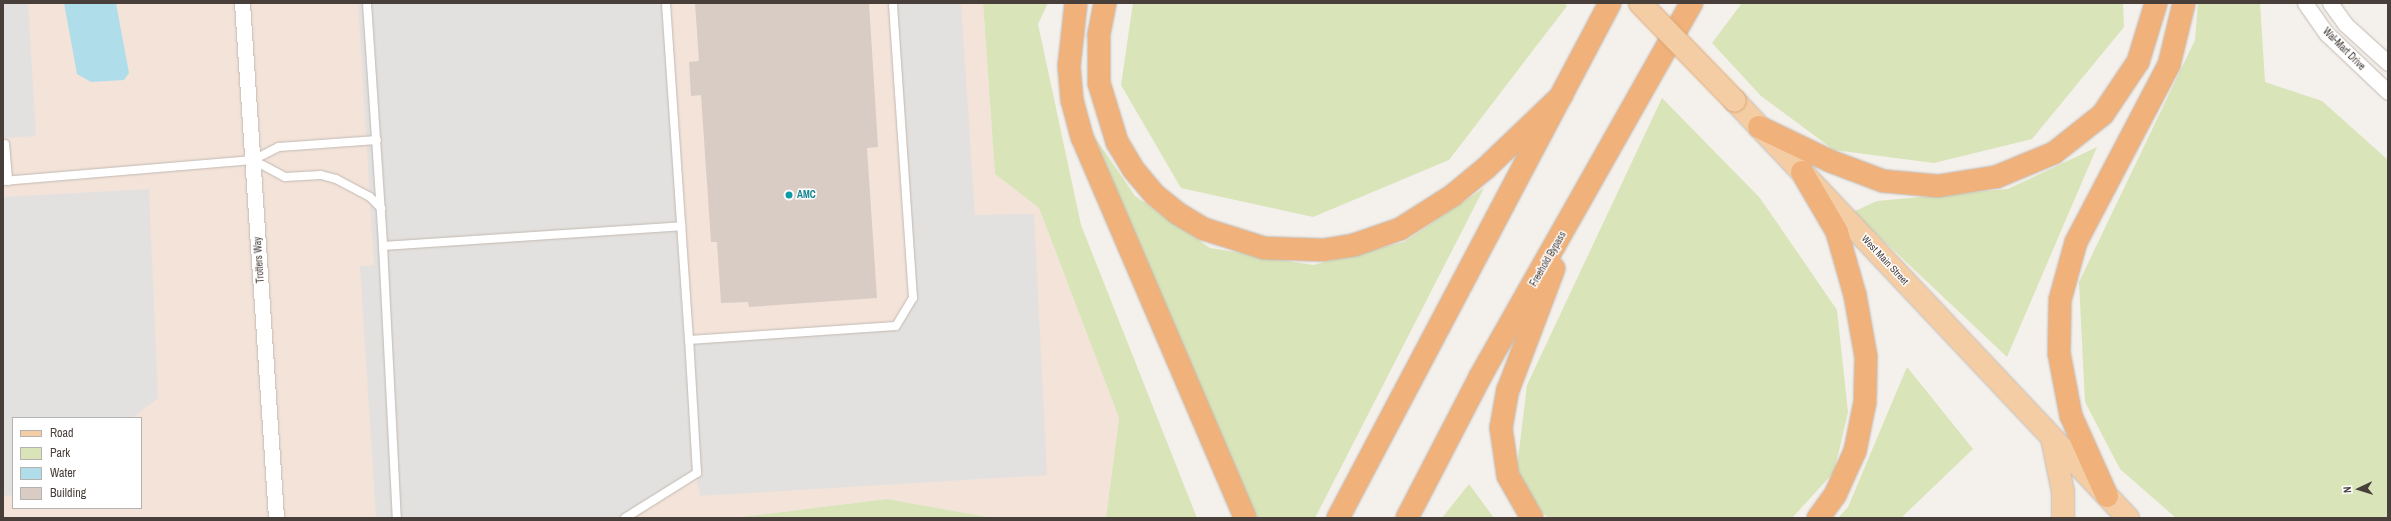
<!DOCTYPE html>
<style>
body{margin:0}
#map{position:relative;width:2391px;height:521px;overflow:hidden;background:#f4f0eb;font-family:"Archivo Narrow",sans-serif}
div>[style]{position:absolute}
[style*='--x']{left:calc(var(--x)*1px);top:calc(var(--y)*1px);width:calc(var(--w)*1px);rotate:calc(var(--a)*1deg)}
.commercial>*{inset:0;background:#f3e3d9}
.green>*{inset:0;background:#d9e4b9}
.parking>*{inset:0;background:#e3e1df}
.water>*{inset:0;background:#afdeea}
.building>*{inset:0;background:#d8ccc5}
.roads{filter:drop-shadow(0 0 1px #c2b9b2) drop-shadow(0 0 1px #c2b9b2)}
.lane>*{height:8px;margin:-4px;padding:0 4px;transform-origin:4px;border-radius:4px;background:#fff}
.street>*{height:15px;margin:-7.5px;padding:0 7.5px;transform-origin:7.5px;border-radius:7.5px;background:#fff}
.primary>*{height:22px;margin:-11px;padding:0 11px;transform-origin:11px;border-radius:11px;background:#f4cda4}
.highway>*{height:22px;margin:-11px;padding:0 11px;transform-origin:11px;border-radius:11px;background:#f0b17b}
.bridges{filter:drop-shadow(0 0 1px #d9a675) drop-shadow(0 0 1px #d9a675)}
.primary-bridge>*{height:22px;margin:-11px;padding:0 11px;transform-origin:11px;border-radius:11px;background:#f4cda4}
.dots>*{width:11px;height:11px;translate:-50% -50%;box-sizing:border-box;border:2px solid #fff;border-radius:50%}
span{translate:-50% -50%;white-space:nowrap;text-align:center;line-height:1.15;-webkit-text-stroke:3px #fff;paint-order:stroke}
.street-label{font-size:10px;color:#483f3a}
.culture-label{font-size:10px;color:#0d838f;font-weight:700}
.left{translate:0 -50%;text-align:left}
.frame{position:absolute;inset:0;border:4px solid #483f3a;pointer-events:none}
.legend{position:absolute;left:12px;top:417px;width:130px;height:92px;box-sizing:border-box;background:#fff;border:1px solid #b6b2b0;margin:0;padding:5px 7px;list-style:none;font-size:12px;color:#483f3a}
.legend li{display:flex;align-items:center;gap:8px;height:20px}
.legend b{width:20px;border:1px solid #b6b2b0}
.north{position:absolute;left:2339px;top:469px;width:40px;height:40px;-webkit-text-stroke:3px #fff;paint-order:stroke;rotate:266deg;font-size:11px;font-weight:700;line-height:16px;text-align:center;color:#483f3a}
.north::after{content:'';display:block;margin:auto;width:14px;height:18px;background:#483f3a;clip-path:polygon(50% 0,100% 100%,50% 72%,0 100%)}
</style>
<div id="map">
<div class="commercial">
<i style="clip-path:polygon(evenodd,3px 3px,983px 3px,995px 174px,1039px 208px,1119px 418px,1106px 518px,993px 518px,887px 499px,733px 518px,3px 518px,3px 3px,13px 418px,141px 418px,141px 508px,13px 508px,13px 418px)"></i>
</div>
<div class="green">
<i style="clip-path:polygon(983px 3px,1048px 3px,1038px 24px,1081px 225px,1197px 518px,1106px 518px,1119px 418px,1039px 208px,995px 174px)"></i>
<i style="clip-path:polygon(1133px 3px,1564px 3px,1567px 6px,1449px 160px,1313px 217px,1181px 188px,1121px 85px)"></i>
<i style="clip-path:polygon(1742px 3px,2123px 3px,2124px 27px,2032px 139px,1934px 163px,1834px 150px,1761px 96px,1712px 43px)"></i>
<i style="clip-path:polygon(2198px 3px,2260px 3px,2265px 82px,2322px 101px,2388px 160px,2388px 518px,2176px 518px,2120px 469px,2085px 402px,2079px 282px,2195px 40px)"></i>
<i style="clip-path:polygon(1662px 98px,1760px 198px,1837px 310px,1848px 412px,1834px 472px,1792px 518px,1549px 518px,1536px 508px,1517px 467px,1527px 385px)"></i>
<i style="clip-path:polygon(1096px 139px,1135px 196px,1210px 248px,1313px 265px,1404px 242px,1484px 188px,1315px 518px,1250px 518px)"></i>
<i style="clip-path:polygon(2097px 147px,2007px 357px,1853px 212px,1877px 201px,2008px 189px)"></i>
<i style="clip-path:polygon(1907px 367px,1973px 449px,1901px 518px,1838px 518px,1848px 507px)"></i>
<i style="clip-path:polygon(1469px 484px,1494px 518px,1442px 518px)"></i>
<i style="clip-path:polygon(887px 499px,993px 518px,733px 518px)"></i>
</div>
<div class="parking">
<i style="clip-path:polygon(3px 3px,28px 3px,36px 136px,3px 138px)"></i>
<i style="clip-path:polygon(358px 3px,666px 3px,689px 340px,897px 325px,913px 298px,893px 3px,961px 3px,975px 215px,1034px 214px,1047px 475px,700px 496px,696px 474px,634px 518px,376px 518px,360px 266px,374px 265px)"></i>
<i style="clip-path:polygon(149px 189px,158px 398px,132px 418px,13px 418px,13px 495px,3px 496px,3px 197px)"></i>
</div>
<div class="water">
<i style="clip-path:polygon(64px 3px,116px 3px,129px 73px,124px 80px,91px 82px,77px 74px)"></i>
</div>
<div class="building">
<i style="clip-path:polygon(695px 3px,869px 3px,878px 147px,867px 148px,877px 298px,749px 307px,748px 302px,721px 303px,717px 242px,711px 242px,701px 95px,691px 96px,689px 62px,699px 61px)"></i>
</div>
<div class="roads">
<div class="lane">
<i style="--x:367;--y:3;--w:244;--a:86.2"></i>
<i style="--x:383;--y:246;--w:299;--a:-3.8"></i>
<i style="--x:666;--y:3;--w:338;--a:86.1"></i>
<i style="--x:689;--y:340;--w:207;--a:-3.9"></i>
<i style="--x:896;--y:326;--w:33;--a:-59"></i>
<i style="--x:913;--y:298;--w:296;--a:-93.9"></i>
<i style="--x:5;--y:144;--w:37;--a:85"></i>
<i style="--x:253;--y:160;--w:36;--a:28"></i>
<i style="--x:285;--y:177;--w:36;--a:-3"></i>
<i style="--x:321;--y:175;--w:16;--a:15"></i>
<i style="--x:336;--y:179;--w:38;--a:28"></i>
<i style="--x:370;--y:197;--w:16;--a:45"></i>
<i style="--x:3;--y:181;--w:251;--a:-4.8"></i>
<i style="--x:253;--y:160;--w:29;--a:-27"></i>
<i style="--x:279;--y:147;--w:98;--a:-4.1"></i>
<i style="--x:383;--y:246;--w:272;--a:87.1"></i>
<i style="--x:625;--y:518;--w:85;--a:-32"></i>
<i style="--x:697;--y:473;--w:133;--a:-93.4"></i>
</div>
<div class="street">
<i style="--x:242;--y:3;--w:516;--a:86.22"></i>
<i style="--x:2305;--y:3;--w:38;--a:55"></i>
<i style="--x:2327;--y:34;--w:84;--a:43.6"></i>
<i style="--x:2330;--y:3;--w:26;--a:54"></i>
<i style="--x:2345;--y:24;--w:58;--a:42.2"></i>
</div>
<div class="primary">
<i style="--x:1735;--y:101;--w:573;--a:46.7"></i>
<i style="--x:2052;--y:438;--w:55;--a:78.5"></i>
<i style="--x:2063;--y:492;--w:26;--a:90"></i>
</div>
<div class="highway">
<i style="--x:1076;--y:3;--w:63;--a:96.3"></i>
<i style="--x:1069;--y:66;--w:34;--a:85"></i>
<i style="--x:1072;--y:100;--w:38;--a:75"></i>
<i style="--x:1082;--y:137;--w:414;--a:66.8"></i>
<i style="--x:1105;--y:3;--w:33;--a:101"></i>
<i style="--x:1099;--y:35;--w:48;--a:90"></i>
<i style="--x:1099;--y:83;--w:62;--a:73"></i>
<i style="--x:1117;--y:142;--w:31;--a:59"></i>
<i style="--x:1133;--y:169;--w:34;--a:50"></i>
<i style="--x:1155;--y:195;--w:28;--a:39"></i>
<i style="--x:1177;--y:213;--w:31;--a:31"></i>
<i style="--x:1204;--y:229;--w:63;--a:17.6"></i>
<i style="--x:1264;--y:248;--w:59;--a:1.9"></i>
<i style="--x:1323;--y:250;--w:31;--a:-9"></i>
<i style="--x:1354;--y:245;--w:49;--a:-19.2"></i>
<i style="--x:1400;--y:229;--w:62;--a:-32.4"></i>
<i style="--x:1452;--y:196;--w:44;--a:-39.5"></i>
<i style="--x:1486;--y:168;--w:105;--a:-43.8"></i>
<i style="--x:1759;--y:127;--w:79;--a:25.6"></i>
<i style="--x:1830;--y:161;--w:57;--a:20.7"></i>
<i style="--x:1883;--y:181;--w:55;--a:5.2"></i>
<i style="--x:1938;--y:186;--w:59;--a:-8.8"></i>
<i style="--x:1996;--y:177;--w:63;--a:-22.5"></i>
<i style="--x:2054;--y:153;--w:63;--a:-38.5"></i>
<i style="--x:2103;--y:114;--w:63;--a:-56.1"></i>
<i style="--x:2138;--y:62;--w:62;--a:-73"></i>
<i style="--x:1802;--y:172;--w:69;--a:59.7"></i>
<i style="--x:1837;--y:232;--w:66;--a:74.1"></i>
<i style="--x:1855;--y:295;--w:63;--a:79.9"></i>
<i style="--x:1866;--y:357;--w:45;--a:91.3"></i>
<i style="--x:1865;--y:402;--w:50;--a:101.5"></i>
<i style="--x:1855;--y:451;--w:48;--a:114.4"></i>
<i style="--x:1835;--y:495;--w:29;--a:126"></i>
<i style="--x:2107;--y:496;--w:88;--a:-114.2"></i>
<i style="--x:2071;--y:416;--w:64;--a:-100.8"></i>
<i style="--x:2059;--y:353;--w:53;--a:-88.9"></i>
<i style="--x:2060;--y:300;--w:60;--a:-74.6"></i>
<i style="--x:2076;--y:242;--w:200;--a:-62.3"></i>
<i style="--x:2169;--y:65;--w:64;--a:-76.4"></i>
<i style="--x:1338;--y:518;--w:582;--a:-62.16"></i>
<i style="--x:1407;--y:518;--w:159;--a:-62.6"></i>
<i style="--x:1480;--y:377;--w:430;--a:-60.5"></i>
<i style="--x:1532;--y:518;--w:48;--a:-119.7"></i>
<i style="--x:1508;--y:476;--w:49;--a:-98.3"></i>
<i style="--x:1501;--y:428;--w:39;--a:-80"></i>
<i style="--x:1508;--y:390;--w:130;--a:-69.3"></i>
</div>
</div>
<div class="bridges">
<div class="primary-bridge">
<i style="--x:1640;--y:3;--w:136;--a:45.9"></i>
</div>
</div>
<div class="dots">
<i style="left:789px;top:195px;background:#0f9aa8"></i>
</div>
<div class="street-label">
<span style="left:2344px;top:49px;rotate:45deg">Wal-Mart Drive</span>
<span style="left:1548px;top:259px;rotate:-60deg">Freehold Bypass</span>
<span style="left:259px;top:260px;rotate:-94deg">Trotters Way</span>
<span style="left:1885px;top:260px;rotate:47deg">West Main Street</span>
</div>
<div class="culture-label">
<span class="left" style="left:797px;top:195px">AMC</span>
</div>
<div class="frame"></div>
<ul class="legend">
<li><b style="height:5px;background:#f4cda4"></b>Road</li>
<li><b style="height:11px;background:#d9e4b9"></b>Park</li>
<li><b style="height:11px;background:#afdeea"></b>Water</li>
<li><b style="height:11px;background:#d8ccc5"></b>Building</li>
</ul>
<div class="north">N</div>
</div>
